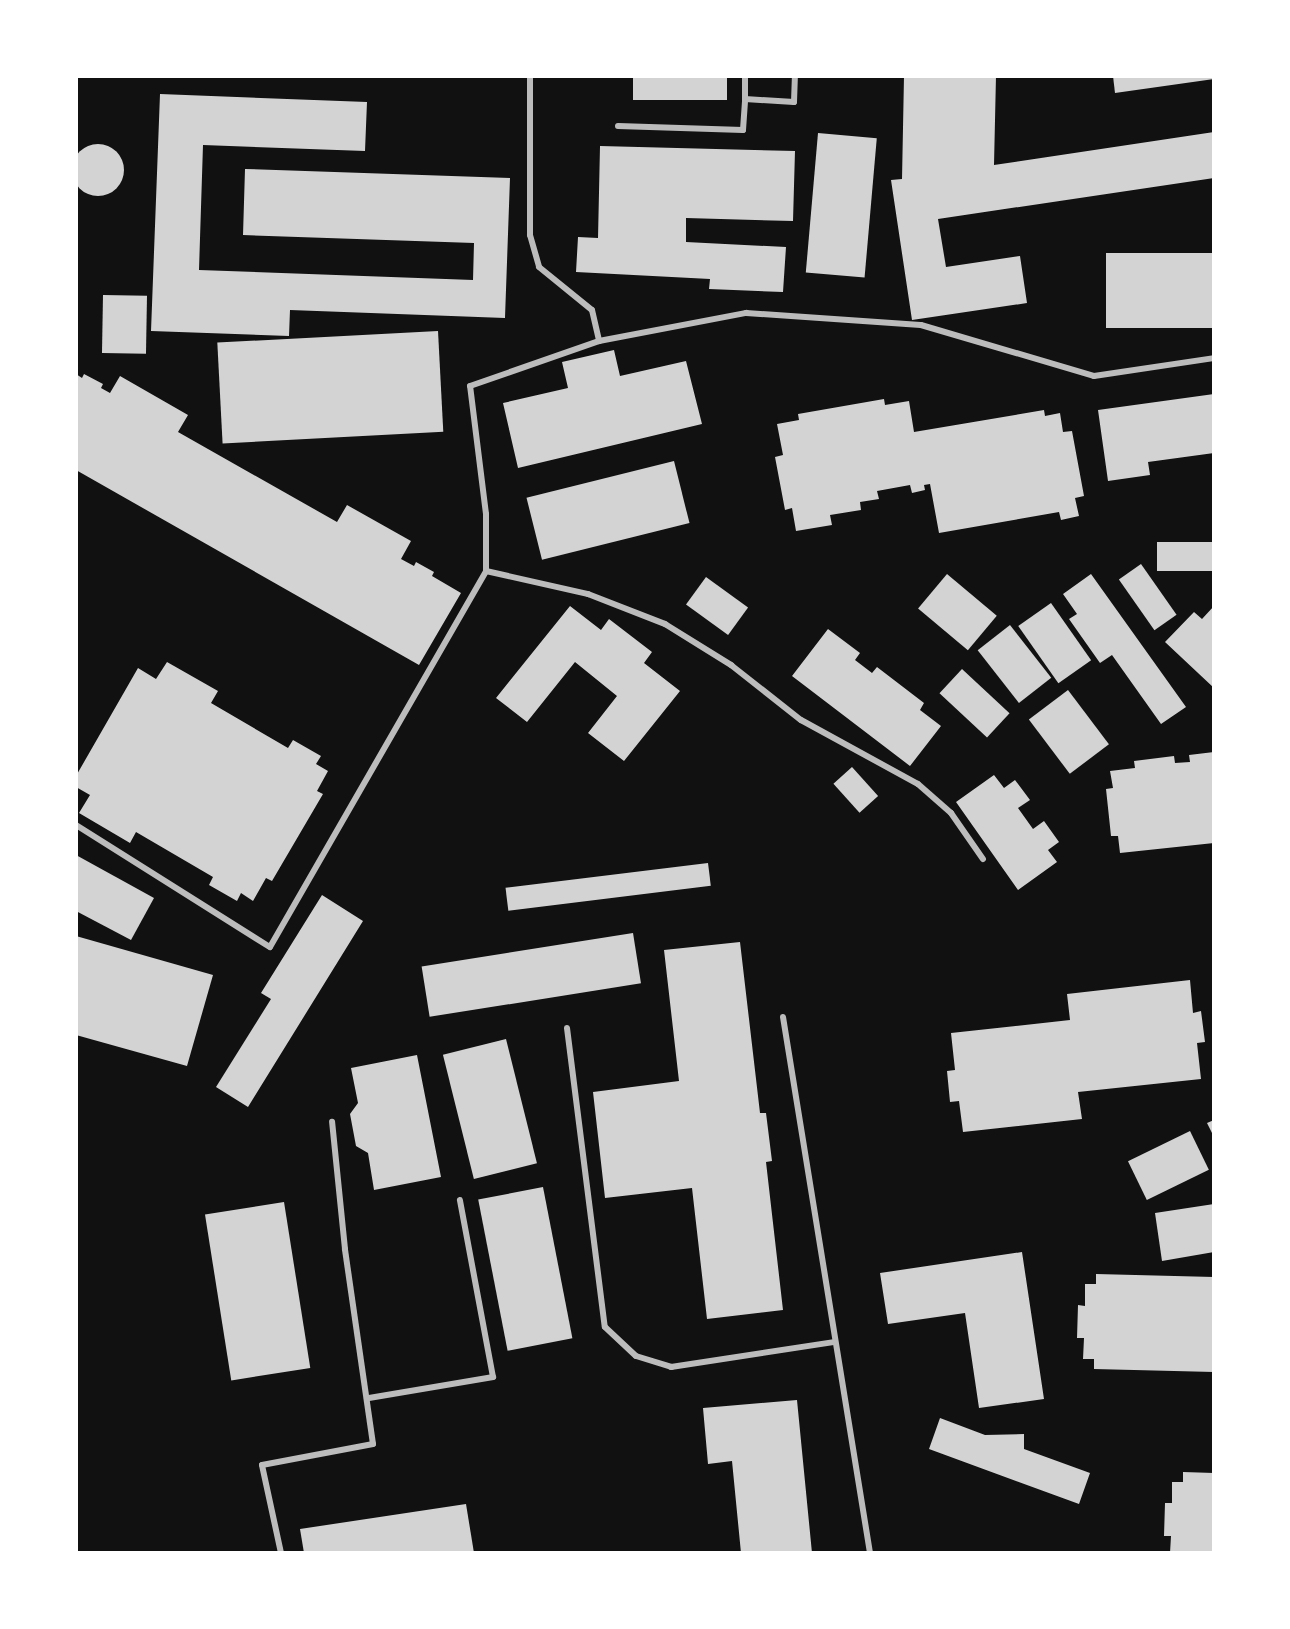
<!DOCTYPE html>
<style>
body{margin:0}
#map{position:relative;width:1290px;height:1629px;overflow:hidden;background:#111;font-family:Cabin,sans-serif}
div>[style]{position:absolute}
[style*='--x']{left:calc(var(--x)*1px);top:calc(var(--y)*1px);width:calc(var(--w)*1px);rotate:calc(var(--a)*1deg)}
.building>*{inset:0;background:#d3d3d3;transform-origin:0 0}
.round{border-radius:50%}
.service>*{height:6px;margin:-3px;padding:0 3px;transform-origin:3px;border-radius:3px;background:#bcbcbc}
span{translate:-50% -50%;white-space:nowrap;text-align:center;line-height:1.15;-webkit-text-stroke:6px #fff;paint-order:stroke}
.frame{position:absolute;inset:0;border:78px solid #fff;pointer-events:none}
</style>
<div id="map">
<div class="building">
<i style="left:633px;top:76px;width:94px;height:24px"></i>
<i style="clip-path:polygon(904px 76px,996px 76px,994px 165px,1214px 132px,1214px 178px,938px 219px,946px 267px,1020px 256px,1027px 303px,912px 320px,891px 180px,902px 179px)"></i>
<i style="clip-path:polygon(1113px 76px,1214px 76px,1214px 79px,1115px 93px)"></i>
<i style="clip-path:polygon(160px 94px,367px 102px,365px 151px,203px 145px,199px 270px,473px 280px,474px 243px,243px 235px,245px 169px,510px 178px,505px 318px,290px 310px,289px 336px,151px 331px)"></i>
<i style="left:818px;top:133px;width:59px;height:140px;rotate:5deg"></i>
<i class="round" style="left:72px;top:144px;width:52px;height:52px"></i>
<i style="clip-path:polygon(600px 146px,795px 151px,793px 221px,686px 218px,686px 242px,786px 247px,783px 292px,709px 289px,710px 279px,576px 272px,578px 237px,598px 238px)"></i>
<i style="left:1214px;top:253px;width:75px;height:108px;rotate:90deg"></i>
<i style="left:103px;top:295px;width:44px;height:58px;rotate:1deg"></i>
<i style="left:438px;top:331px;width:101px;height:221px;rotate:87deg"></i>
<i style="clip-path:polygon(614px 350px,620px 376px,686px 361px,702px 424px,518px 468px,503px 403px,568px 388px,562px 362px)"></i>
<i style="clip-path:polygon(76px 374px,82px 378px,84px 374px,103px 384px,101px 388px,110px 393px,120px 376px,188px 415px,178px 432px,337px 522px,347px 505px,411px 541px,401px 559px,414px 566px,416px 562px,434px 572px,432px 576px,461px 593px,419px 665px,76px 470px)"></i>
<i style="clip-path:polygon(1214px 394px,1214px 453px,1148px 462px,1150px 475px,1108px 481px,1098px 410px)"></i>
<i style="clip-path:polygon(884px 399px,885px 405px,909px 401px,914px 432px,1044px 410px,1045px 416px,1060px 413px,1063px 432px,1072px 431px,1084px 496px,1075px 498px,1079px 516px,1061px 520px,1059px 512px,939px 533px,930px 484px,924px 485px,925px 490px,912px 493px,910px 485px,877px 491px,879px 499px,860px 502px,861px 510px,830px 515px,832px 525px,796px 531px,792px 508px,785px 510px,775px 457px,783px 455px,777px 424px,799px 420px,798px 414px)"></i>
<i style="left:674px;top:461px;width:64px;height:152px;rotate:76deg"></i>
<i style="left:1214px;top:542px;width:29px;height:57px;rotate:90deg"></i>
<i style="left:1141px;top:564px;width:62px;height:27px;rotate:55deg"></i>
<i style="left:947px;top:574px;width:65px;height:45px;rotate:40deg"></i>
<i style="clip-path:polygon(1091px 574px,1186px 707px,1161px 724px,1112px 655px,1100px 663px,1069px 619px,1077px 614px,1063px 594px)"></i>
<i style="left:706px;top:577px;width:52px;height:34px;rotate:36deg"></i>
<i style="left:1051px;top:603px;width:70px;height:40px;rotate:55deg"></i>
<i style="clip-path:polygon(570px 606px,601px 630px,609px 619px,652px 652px,644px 663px,680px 691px,624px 761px,588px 733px,617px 696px,575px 662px,527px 722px,496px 698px)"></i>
<i style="clip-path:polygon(1214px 606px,1214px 688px,1165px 642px,1194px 612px,1202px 619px)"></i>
<i style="left:1010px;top:625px;width:67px;height:41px;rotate:52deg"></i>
<i style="clip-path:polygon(828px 629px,860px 653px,855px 660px,872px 673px,877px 667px,924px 703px,920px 710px,941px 726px,910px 766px,792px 676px)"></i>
<i style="clip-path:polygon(167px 662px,218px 691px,211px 703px,288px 748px,293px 740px,321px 756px,316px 764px,328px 771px,317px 791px,323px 794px,272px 881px,266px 878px,253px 901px,241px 893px,237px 901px,209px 885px,213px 877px,136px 832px,130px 843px,79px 813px,90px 795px,76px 787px,76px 776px,138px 668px,156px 679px)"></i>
<i style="left:962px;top:669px;width:65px;height:33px;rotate:43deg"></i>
<i style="left:1068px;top:690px;width:68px;height:49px;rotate:53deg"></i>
<i style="clip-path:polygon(1214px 752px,1214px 843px,1120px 853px,1118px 836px,1111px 836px,1106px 789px,1113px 788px,1110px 771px,1135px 768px,1134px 761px,1174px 756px,1175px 763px,1190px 762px,1189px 755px)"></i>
<i style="left:852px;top:767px;width:39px;height:25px;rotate:48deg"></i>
<i style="clip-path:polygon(994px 775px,1004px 788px,1015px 780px,1030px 800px,1018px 808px,1033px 829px,1044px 821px,1059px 842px,1048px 850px,1057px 862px,1018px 890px,956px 802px)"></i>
<i style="clip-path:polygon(76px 855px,154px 898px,131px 940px,76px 911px)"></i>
<i style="left:708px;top:863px;width:23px;height:204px;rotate:83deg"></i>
<i style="clip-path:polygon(322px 895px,363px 921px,248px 1107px,216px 1087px,271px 999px,261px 993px)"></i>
<i style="left:633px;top:933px;width:51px;height:214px;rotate:81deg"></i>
<i style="clip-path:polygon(76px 936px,213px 975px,187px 1066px,76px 1035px)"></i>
<i style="clip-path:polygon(740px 942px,760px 1113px,766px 1113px,772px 1161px,766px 1162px,783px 1310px,707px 1319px,692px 1188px,605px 1198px,593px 1092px,679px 1081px,664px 950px)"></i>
<i style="clip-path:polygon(1190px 980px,1193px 1013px,1201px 1011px,1205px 1042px,1197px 1043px,1201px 1079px,1078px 1092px,1082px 1119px,963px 1132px,959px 1101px,950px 1102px,947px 1071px,955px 1070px,951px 1033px,1070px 1020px,1067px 994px)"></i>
<i style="left:506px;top:1039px;width:128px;height:65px;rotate:76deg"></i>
<i style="clip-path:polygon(417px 1055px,441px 1177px,374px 1190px,368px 1153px,356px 1146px,350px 1114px,358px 1103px,351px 1068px)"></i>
<i style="clip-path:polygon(1214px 1120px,1214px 1137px,1207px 1123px)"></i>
<i style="left:1190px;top:1131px;width:43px;height:69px;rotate:64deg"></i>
<i style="left:543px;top:1187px;width:154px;height:66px;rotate:79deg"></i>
<i style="left:284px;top:1202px;width:168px;height:80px;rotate:81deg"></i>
<i style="clip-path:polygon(1214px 1204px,1214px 1252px,1162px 1261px,1155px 1213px)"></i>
<i style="clip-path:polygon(1022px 1252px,1044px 1399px,979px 1408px,965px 1313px,888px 1324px,880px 1273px)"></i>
<i style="clip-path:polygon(1096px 1274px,1214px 1277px,1214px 1372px,1094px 1369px,1094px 1359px,1083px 1359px,1084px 1338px,1077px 1338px,1078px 1305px,1085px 1306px,1085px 1284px,1096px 1284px)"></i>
<i style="clip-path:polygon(797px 1400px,812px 1553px,741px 1553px,732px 1461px,708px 1464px,703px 1408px)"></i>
<i style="clip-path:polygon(940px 1418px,985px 1435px,1024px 1434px,1024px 1449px,1090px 1473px,1079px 1504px,929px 1449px)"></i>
<i style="clip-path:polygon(1183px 1472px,1214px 1473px,1214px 1553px,1170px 1553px,1171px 1536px,1164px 1536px,1165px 1503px,1172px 1503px,1172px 1482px,1183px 1482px)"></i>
<i style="clip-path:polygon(466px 1504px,474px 1553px,304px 1553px,300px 1529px)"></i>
</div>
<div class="service">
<i style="--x:530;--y:76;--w:159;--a:90"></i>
<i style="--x:530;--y:235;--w:33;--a:74"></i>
<i style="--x:539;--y:267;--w:68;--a:39.1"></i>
<i style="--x:592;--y:310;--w:32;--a:77"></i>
<i style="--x:745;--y:99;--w:23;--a:-90"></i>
<i style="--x:618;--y:126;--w:125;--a:1.8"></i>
<i style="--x:743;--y:130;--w:31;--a:-86"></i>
<i style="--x:745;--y:99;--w:49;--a:3.5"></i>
<i style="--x:794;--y:102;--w:26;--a:-88"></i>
<i style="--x:486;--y:571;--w:105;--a:12.7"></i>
<i style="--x:588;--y:594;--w:83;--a:21.3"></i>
<i style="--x:665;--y:624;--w:78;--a:31.8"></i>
<i style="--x:731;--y:665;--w:89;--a:38.2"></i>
<i style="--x:801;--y:720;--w:133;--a:28.7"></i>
<i style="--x:918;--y:784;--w:44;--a:41.3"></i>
<i style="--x:951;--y:813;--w:56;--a:55.2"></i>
<i style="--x:76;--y:825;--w:229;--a:32.2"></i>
<i style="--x:270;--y:947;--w:434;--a:-60.1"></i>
<i style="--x:486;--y:571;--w:57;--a:-90"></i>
<i style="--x:486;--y:514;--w:129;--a:-97.1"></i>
<i style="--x:470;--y:386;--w:137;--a:-19.2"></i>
<i style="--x:599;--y:341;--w:150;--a:-10.8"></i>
<i style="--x:746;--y:313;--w:175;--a:3.9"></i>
<i style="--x:921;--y:325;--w:180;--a:16.4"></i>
<i style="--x:1094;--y:376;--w:121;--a:-8.5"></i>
<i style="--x:783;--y:1017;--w:543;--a:80.78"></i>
<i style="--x:567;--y:1028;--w:301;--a:82.8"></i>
<i style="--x:605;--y:1327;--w:42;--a:43.1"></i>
<i style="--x:636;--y:1356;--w:37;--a:17"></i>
<i style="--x:671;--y:1367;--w:166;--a:-8.7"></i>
<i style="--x:369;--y:1398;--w:126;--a:-9.6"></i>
<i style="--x:493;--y:1377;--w:180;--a:-100.6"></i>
<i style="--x:281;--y:1553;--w:90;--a:-102.2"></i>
<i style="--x:262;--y:1465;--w:113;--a:-10.7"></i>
<i style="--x:373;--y:1444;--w:197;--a:-98.2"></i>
<i style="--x:345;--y:1249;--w:128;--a:-95.8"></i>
</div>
<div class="frame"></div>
</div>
